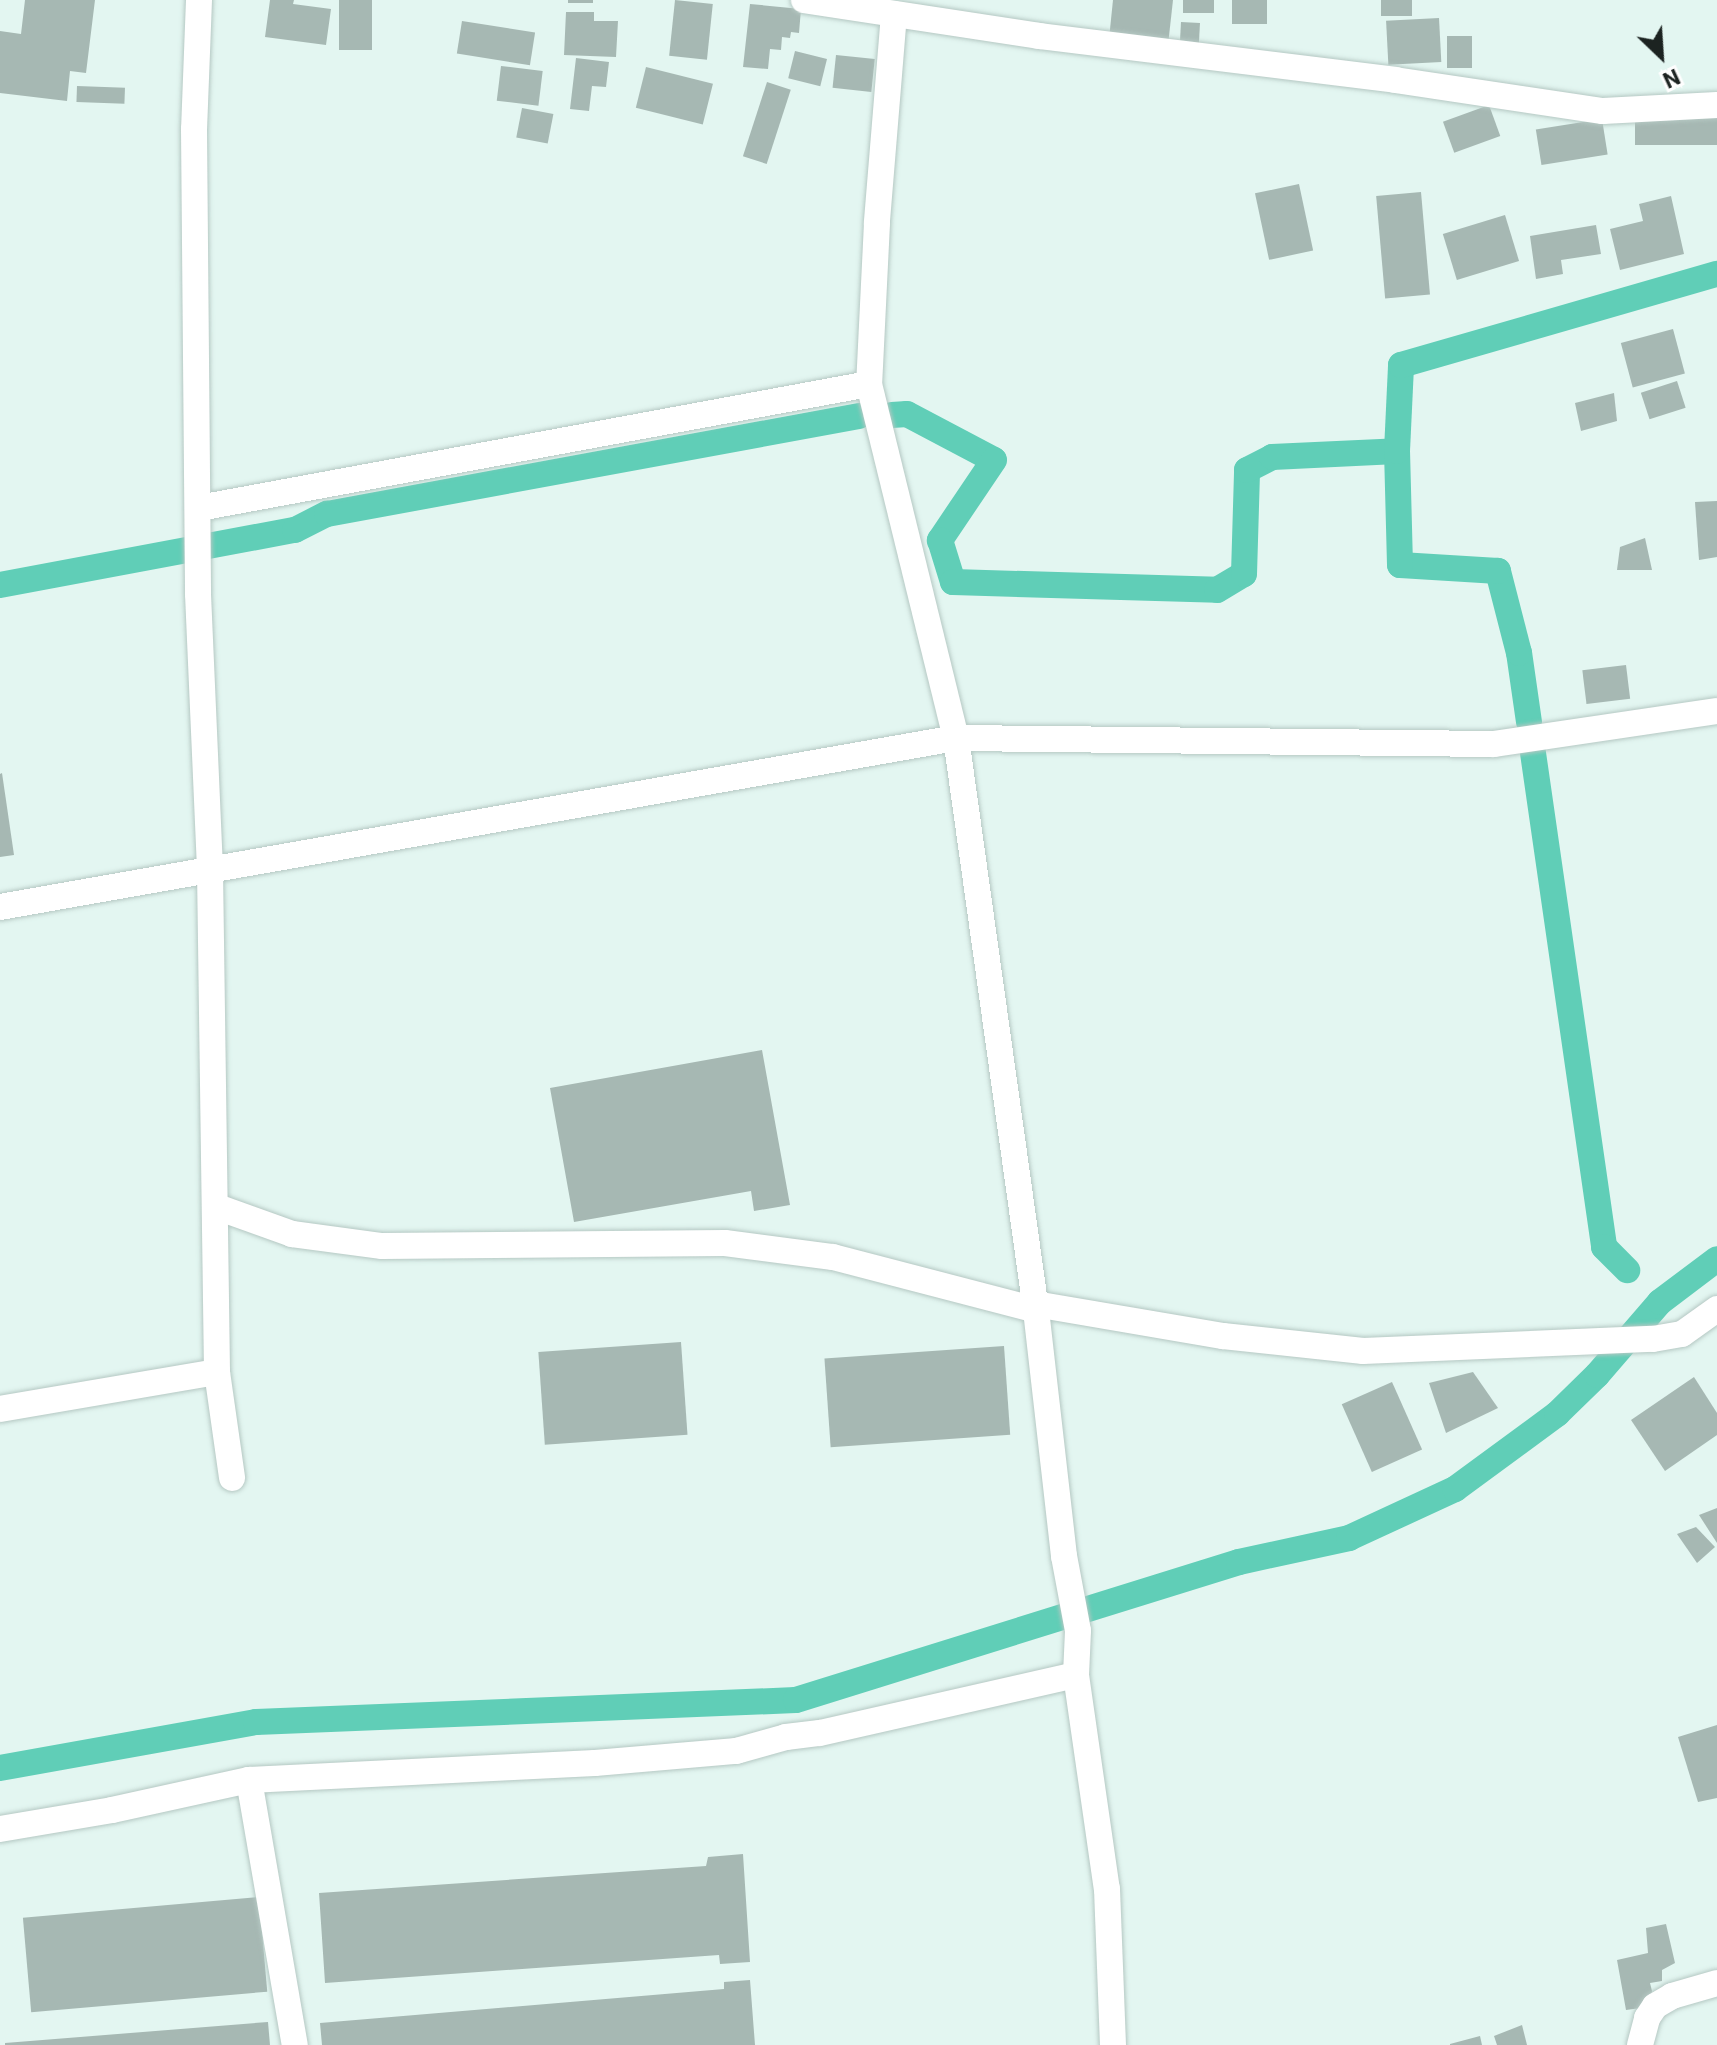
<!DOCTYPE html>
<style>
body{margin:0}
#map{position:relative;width:1717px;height:2045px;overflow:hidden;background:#e3f6f1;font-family:Roboto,sans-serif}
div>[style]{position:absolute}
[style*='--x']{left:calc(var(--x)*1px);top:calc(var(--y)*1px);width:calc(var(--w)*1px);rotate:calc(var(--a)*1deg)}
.canal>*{height:26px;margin:-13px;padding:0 13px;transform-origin:13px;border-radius:13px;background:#60ceb7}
.building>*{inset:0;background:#a6b8b3;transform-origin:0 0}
.roads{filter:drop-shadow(0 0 2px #b5c8c3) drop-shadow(0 0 2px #b5c8c3)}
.minor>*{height:26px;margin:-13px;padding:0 13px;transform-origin:13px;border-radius:13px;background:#fff}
span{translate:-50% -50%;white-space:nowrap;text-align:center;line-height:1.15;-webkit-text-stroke:6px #fefefe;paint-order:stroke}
.north{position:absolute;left:1621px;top:16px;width:80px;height:80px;-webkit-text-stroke:6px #fefefe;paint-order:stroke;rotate:155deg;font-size:22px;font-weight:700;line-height:32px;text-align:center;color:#1c2321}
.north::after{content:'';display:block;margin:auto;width:28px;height:36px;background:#1c2321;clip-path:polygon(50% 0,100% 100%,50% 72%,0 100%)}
</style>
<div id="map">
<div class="canal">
<i style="--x:892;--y:415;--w:15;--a:-4"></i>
<i style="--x:907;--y:414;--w:98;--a:27.9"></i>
<i style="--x:994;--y:460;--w:97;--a:124"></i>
<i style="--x:940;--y:540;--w:44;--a:72.8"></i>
<i style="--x:953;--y:582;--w:264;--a:1.7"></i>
<i style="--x:1217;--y:590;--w:31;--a:-31"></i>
<i style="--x:1244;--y:574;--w:104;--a:-88.3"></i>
<i style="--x:1247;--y:470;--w:28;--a:-27"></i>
<i style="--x:1272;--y:457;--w:125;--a:-2.7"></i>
<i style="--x:0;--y:585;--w:300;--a:-10.6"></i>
<i style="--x:295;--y:530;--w:36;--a:-27"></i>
<i style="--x:327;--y:514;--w:541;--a:-10.44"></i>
<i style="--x:1529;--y:722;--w:70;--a:-98.2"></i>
<i style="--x:1519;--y:653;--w:85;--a:-104.4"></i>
<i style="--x:1498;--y:571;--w:98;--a:-176.5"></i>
<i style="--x:1400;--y:565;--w:114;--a:-91.5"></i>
<i style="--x:1397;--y:451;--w:86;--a:-87.3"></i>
<i style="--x:1401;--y:365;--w:329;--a:-16.1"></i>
<i style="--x:1533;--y:753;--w:499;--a:81.8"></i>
<i style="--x:1604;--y:1247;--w:33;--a:45"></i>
<i style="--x:0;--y:1768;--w:260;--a:-10.2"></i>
<i style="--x:256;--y:1722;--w:540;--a:-2.33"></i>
<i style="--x:796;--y:1700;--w:464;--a:-17.3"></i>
<i style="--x:1239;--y:1562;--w:113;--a:-12.3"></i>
<i style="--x:1349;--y:1538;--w:117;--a:-24.8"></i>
<i style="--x:1455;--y:1489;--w:127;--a:-36.3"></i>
<i style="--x:1557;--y:1414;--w:56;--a:-44.3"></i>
<i style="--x:1597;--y:1375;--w:96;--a:-49.2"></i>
<i style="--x:1660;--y:1302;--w:71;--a:-37"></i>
</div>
<div class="building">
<i style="clip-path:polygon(25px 0,95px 0,86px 73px,70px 71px,67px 101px,0 93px,0 31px,21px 34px)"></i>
<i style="clip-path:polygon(270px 0,294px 0,293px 4px,331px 9px,326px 45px,265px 37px)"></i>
<i style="left:339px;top:0;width:33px;height:50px"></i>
<i style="left:568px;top:0;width:25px;height:3px"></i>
<i style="left:675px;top:0;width:38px;height:56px;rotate:6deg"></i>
<i style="clip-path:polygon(1113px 0,1173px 0,1168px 45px,1109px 39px)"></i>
<i style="left:1183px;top:0;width:31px;height:13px"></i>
<i style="left:1232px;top:0;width:35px;height:24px"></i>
<i style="left:1381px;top:0;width:31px;height:16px"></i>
<i style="clip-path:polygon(750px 4px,801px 9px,799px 33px,791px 32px,790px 38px,782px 37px,781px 50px,770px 49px,768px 69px,743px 67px)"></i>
<i style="clip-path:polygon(566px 12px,594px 12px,594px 21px,618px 21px,616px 57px,564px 55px)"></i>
<i style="left:1439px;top:18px;width:44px;height:53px;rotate:87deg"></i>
<i style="left:462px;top:21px;width:74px;height:33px;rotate:9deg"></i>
<i style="left:1181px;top:22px;width:19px;height:22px;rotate:3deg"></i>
<i style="left:1447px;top:36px;width:25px;height:32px"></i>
<i style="left:795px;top:51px;width:33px;height:28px;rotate:14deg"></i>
<i style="left:836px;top:55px;width:39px;height:33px;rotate:6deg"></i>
<i style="clip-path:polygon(576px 58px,609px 62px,606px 87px,592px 86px,589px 111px,570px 109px)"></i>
<i style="left:501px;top:66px;width:42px;height:35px;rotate:7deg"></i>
<i style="left:646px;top:67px;width:69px;height:42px;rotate:14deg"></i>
<i style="left:767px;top:82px;width:25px;height:78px;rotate:18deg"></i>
<i style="left:77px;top:86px;width:48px;height:16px;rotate:2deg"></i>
<i style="left:1489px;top:105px;width:33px;height:49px;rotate:70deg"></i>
<i style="left:522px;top:108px;width:32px;height:30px;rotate:11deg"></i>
<i style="left:1717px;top:114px;width:31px;height:82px;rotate:90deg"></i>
<i style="left:1602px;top:119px;width:36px;height:67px;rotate:81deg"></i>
<i style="left:1299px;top:184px;width:68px;height:45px;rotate:78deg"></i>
<i style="left:1421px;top:192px;width:103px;height:45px;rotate:85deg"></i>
<i style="clip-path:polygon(1671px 196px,1684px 254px,1620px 270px,1610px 229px,1643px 221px,1639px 204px)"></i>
<i style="left:1505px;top:215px;width:48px;height:65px;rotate:73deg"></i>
<i style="clip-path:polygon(1596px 225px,1601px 254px,1561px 260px,1563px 274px,1536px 279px,1530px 236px)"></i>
<i style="left:1673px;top:329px;width:46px;height:54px;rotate:75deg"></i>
<i style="left:1677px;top:381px;width:28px;height:38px;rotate:72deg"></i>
<i style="clip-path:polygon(1614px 393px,1617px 421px,1581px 431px,1575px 403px)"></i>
<i style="clip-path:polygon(1717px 501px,1717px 557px,1699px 560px,1695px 502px)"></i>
<i style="clip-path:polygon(1645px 538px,1652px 570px,1617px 570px,1620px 547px)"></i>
<i style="left:1626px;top:665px;width:34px;height:44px;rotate:83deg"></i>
<i style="clip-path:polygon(2px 773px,14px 855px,0 857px,0 774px)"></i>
<i style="clip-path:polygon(762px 1050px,790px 1205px,754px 1211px,751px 1191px,574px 1222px,550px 1088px)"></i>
<i style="left:681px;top:1342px;width:93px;height:143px;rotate:86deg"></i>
<i style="left:1004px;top:1346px;width:89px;height:180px;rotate:86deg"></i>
<i style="clip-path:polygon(1473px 1372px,1498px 1408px,1446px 1433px,1429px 1383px)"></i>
<i style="clip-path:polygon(1694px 1377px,1717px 1413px,1717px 1435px,1665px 1471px,1631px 1420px)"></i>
<i style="left:1392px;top:1382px;width:74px;height:55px;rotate:66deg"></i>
<i style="clip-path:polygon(1717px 1508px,1717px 1543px,1699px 1515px)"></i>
<i style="clip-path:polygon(1696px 1527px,1715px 1547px,1697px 1563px,1677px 1534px)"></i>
<i style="clip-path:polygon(1717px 1725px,1717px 1798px,1698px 1802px,1678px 1737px)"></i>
<i style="clip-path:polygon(743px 1854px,750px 1962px,720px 1964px,719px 1955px,325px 1983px,319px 1893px,706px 1866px,708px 1857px)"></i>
<i style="left:259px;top:1897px;width:95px;height:237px;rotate:85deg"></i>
<i style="clip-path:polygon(1666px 1924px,1675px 1963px,1662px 1970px,1662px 1981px,1650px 1983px,1652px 1991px,1648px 2007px,1626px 2010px,1617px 1960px,1648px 1953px,1646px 1928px)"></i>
<i style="clip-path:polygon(750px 1980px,755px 2045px,322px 2045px,320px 2023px,724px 1989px,724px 1982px)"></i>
<i style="clip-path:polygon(268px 2022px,270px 2045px,5px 2045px,5px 2043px)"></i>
<i style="clip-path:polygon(1522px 2025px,1527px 2045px,1497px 2045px,1494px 2036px)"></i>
<i style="clip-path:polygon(1480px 2036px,1482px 2045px,1450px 2045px,1450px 2044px)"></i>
</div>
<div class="roads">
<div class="minor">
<i style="--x:199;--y:0;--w:129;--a:92.2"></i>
<i style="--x:194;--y:129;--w:465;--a:89.5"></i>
<i style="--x:198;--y:594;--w:276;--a:87.5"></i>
<i style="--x:210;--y:870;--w:502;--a:89.2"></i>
<i style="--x:217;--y:1372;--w:107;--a:81.9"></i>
<i style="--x:804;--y:0;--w:238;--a:8.7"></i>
<i style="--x:1039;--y:36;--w:359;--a:7"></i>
<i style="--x:1395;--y:80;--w:210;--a:8.5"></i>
<i style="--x:1603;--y:111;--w:114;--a:-3"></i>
<i style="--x:894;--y:14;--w:210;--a:94.7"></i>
<i style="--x:877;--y:223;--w:161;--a:92.8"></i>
<i style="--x:869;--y:384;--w:365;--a:76.2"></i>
<i style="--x:956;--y:738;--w:578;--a:82.04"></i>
<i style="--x:1036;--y:1310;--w:248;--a:83.5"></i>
<i style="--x:1064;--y:1556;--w:76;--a:79.4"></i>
<i style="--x:1078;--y:1631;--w:44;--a:92.6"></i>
<i style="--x:1076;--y:1675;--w:216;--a:81.8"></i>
<i style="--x:1107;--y:1889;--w:156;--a:87.8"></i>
<i style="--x:199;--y:508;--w:681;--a:-10.49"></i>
<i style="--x:0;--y:907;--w:971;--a:-10.03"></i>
<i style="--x:956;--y:738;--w:538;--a:0.64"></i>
<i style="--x:1494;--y:744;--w:225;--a:-8.4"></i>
<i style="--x:217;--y:1207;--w:80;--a:19.8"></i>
<i style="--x:292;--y:1234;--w:91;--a:7.6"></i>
<i style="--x:382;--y:1246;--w:343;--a:-0.5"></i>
<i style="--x:725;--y:1243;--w:109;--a:7.4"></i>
<i style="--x:833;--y:1257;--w:210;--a:14.6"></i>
<i style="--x:1035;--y:1304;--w:191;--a:9.7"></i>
<i style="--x:1223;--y:1336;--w:141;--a:6.1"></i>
<i style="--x:1363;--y:1351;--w:290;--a:-2.4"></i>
<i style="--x:1653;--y:1339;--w:29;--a:-10"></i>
<i style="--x:1682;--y:1334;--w:43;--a:-35.5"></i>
<i style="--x:0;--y:1409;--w:220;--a:-9.7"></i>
<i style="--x:249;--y:1780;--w:269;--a:80.2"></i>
<i style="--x:0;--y:1829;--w:114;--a:-9.6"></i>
<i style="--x:112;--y:1810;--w:140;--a:-12.4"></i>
<i style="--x:249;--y:1780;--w:346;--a:-2.8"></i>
<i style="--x:595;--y:1763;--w:142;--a:-4.9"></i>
<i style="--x:736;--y:1751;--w:52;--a:-15.6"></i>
<i style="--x:786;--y:1737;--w:34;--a:-7"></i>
<i style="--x:820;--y:1733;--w:262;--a:-12.8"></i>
<i style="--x:1640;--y:2045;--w:28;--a:-75"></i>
<i style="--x:1647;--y:2018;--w:14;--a:-56"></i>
<i style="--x:1655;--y:2006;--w:20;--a:-30"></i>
<i style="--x:1672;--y:1996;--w:47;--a:-16.1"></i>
</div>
</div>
<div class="north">N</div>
</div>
